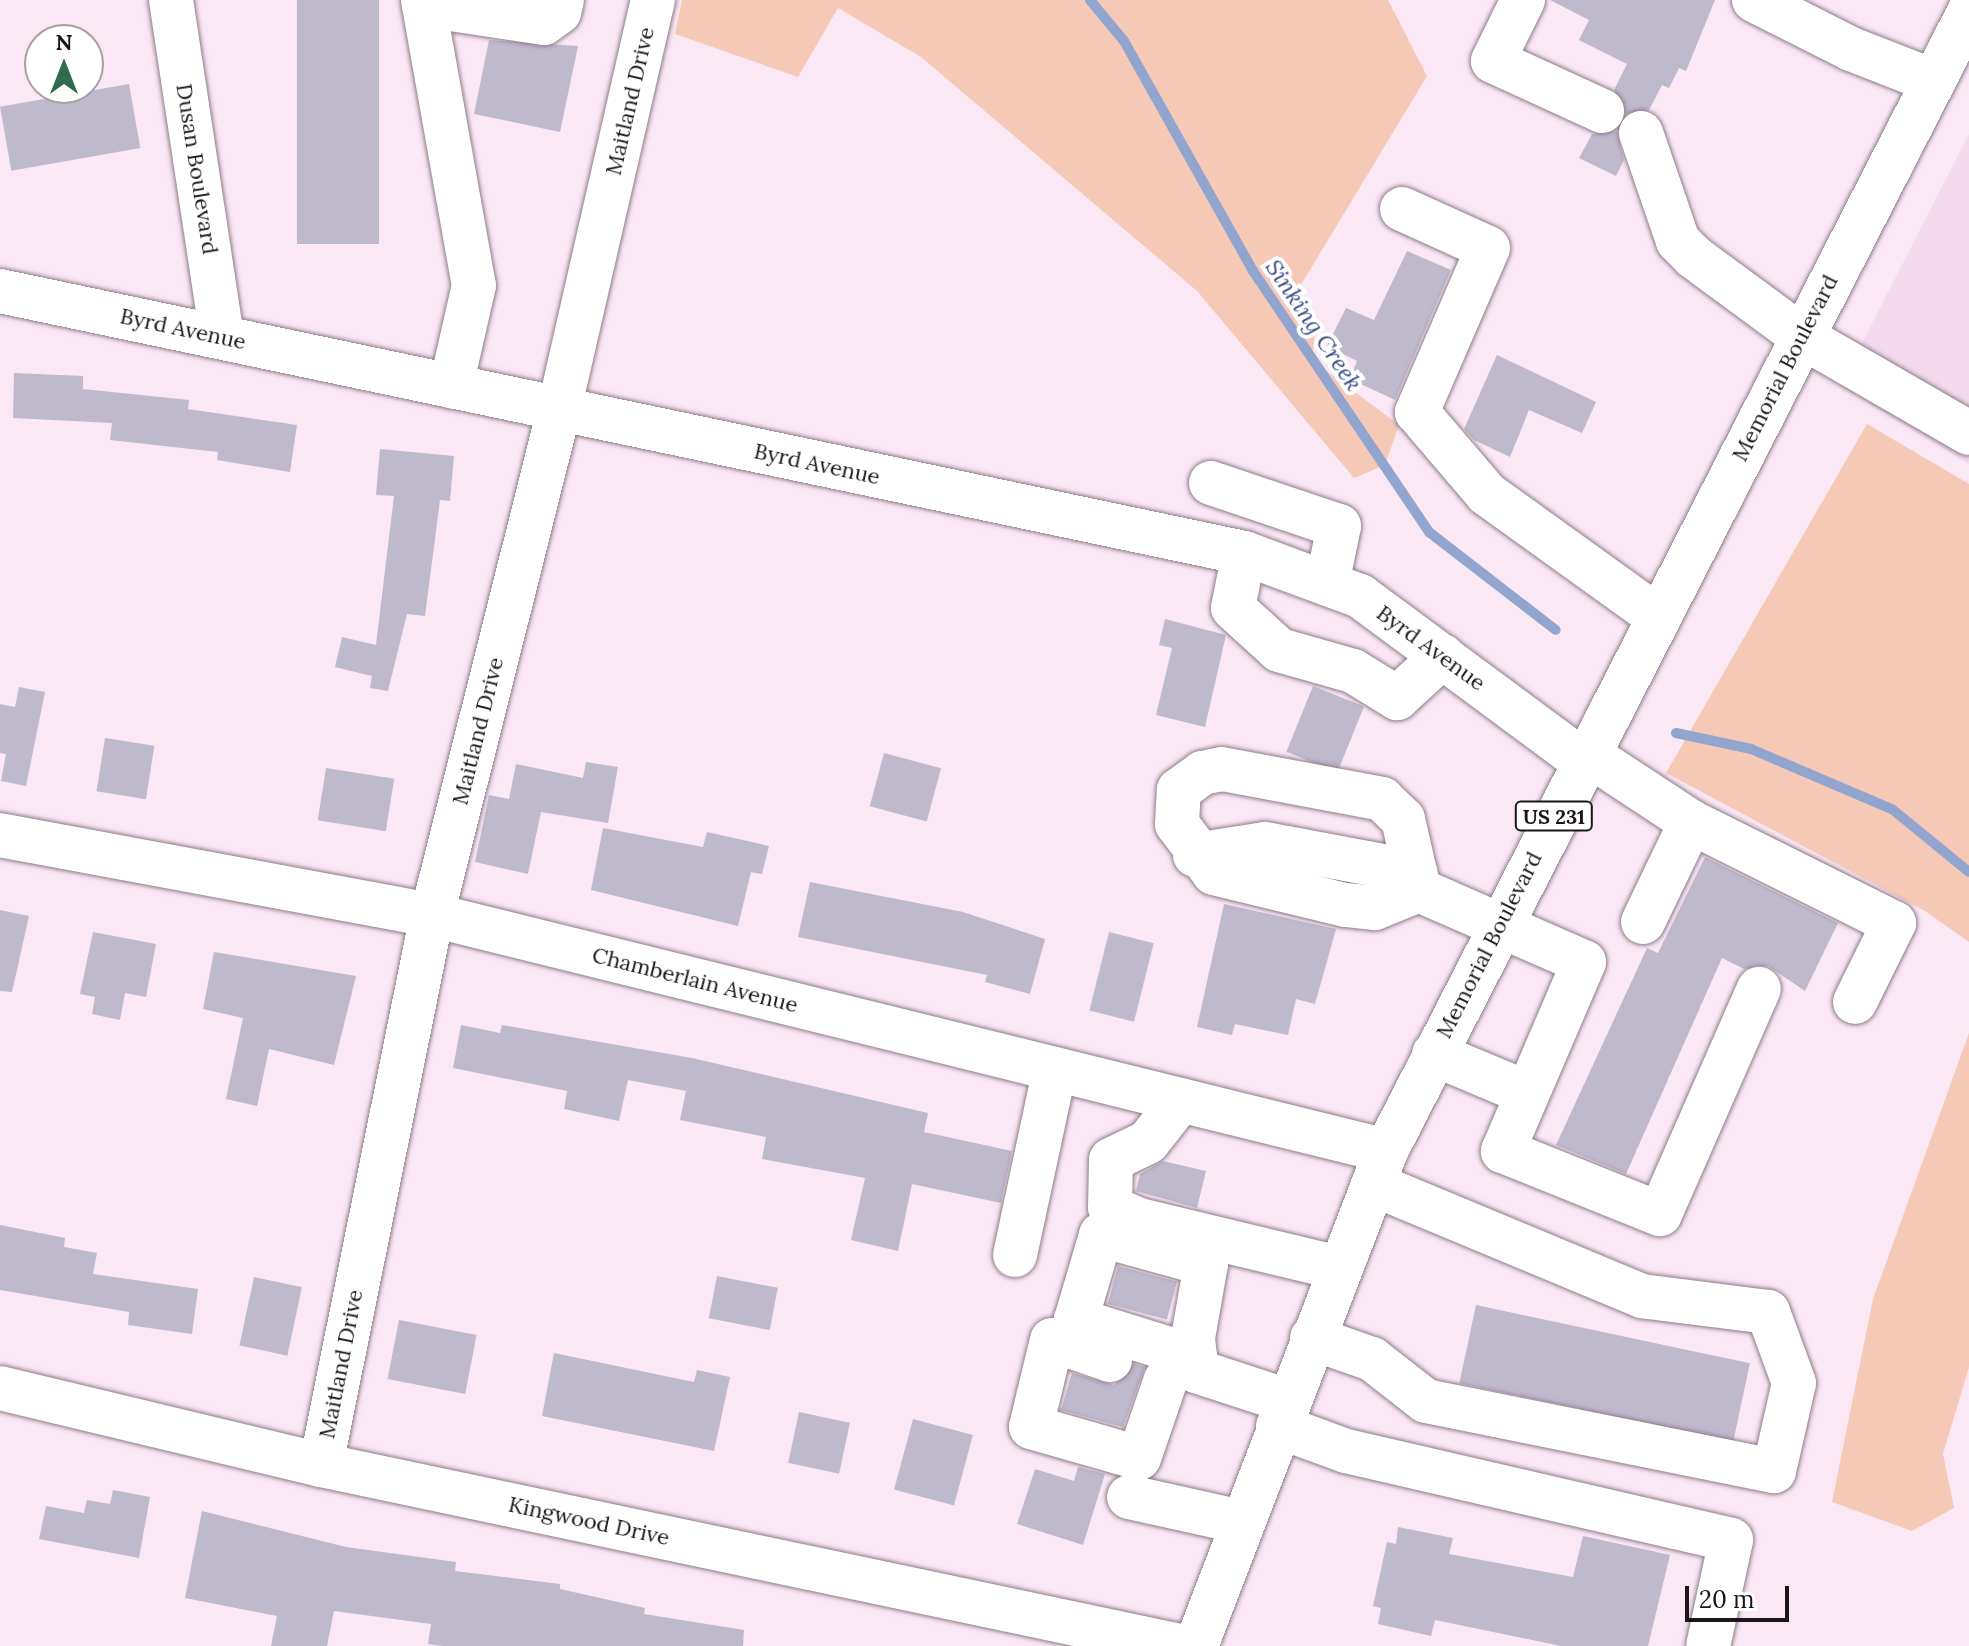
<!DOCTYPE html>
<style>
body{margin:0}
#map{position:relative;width:1969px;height:1646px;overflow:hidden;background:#fae8f5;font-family:Lora,serif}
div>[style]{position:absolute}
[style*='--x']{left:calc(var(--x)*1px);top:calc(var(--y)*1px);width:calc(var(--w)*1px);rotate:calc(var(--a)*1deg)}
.built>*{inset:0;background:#f3daed}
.green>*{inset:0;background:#f6c9b7}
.stream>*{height:10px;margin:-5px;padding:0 5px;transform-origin:5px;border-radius:5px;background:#91a5cf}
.building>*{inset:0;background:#bfb9cc;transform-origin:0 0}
.roads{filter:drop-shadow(0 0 2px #8d7c89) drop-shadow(0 0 2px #8d7c89)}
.minor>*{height:44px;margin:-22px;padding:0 22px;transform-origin:22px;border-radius:22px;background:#fff}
.major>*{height:44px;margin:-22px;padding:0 22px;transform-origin:22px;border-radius:22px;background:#fff}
span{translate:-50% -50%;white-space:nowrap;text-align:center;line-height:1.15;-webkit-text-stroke:8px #fff;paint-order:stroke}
.shield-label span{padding:2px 6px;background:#fff;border:2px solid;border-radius:6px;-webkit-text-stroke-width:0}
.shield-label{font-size:20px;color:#1b151a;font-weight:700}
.street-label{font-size:22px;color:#1b151a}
.water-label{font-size:24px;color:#3a5188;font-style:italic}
.north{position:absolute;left:24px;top:24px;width:80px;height:80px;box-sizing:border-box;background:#fff;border:2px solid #a4a1a3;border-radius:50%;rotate:0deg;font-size:22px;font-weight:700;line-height:32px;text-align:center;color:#1b151a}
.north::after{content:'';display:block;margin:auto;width:28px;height:36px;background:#336a51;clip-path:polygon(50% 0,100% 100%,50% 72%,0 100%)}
.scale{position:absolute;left:1685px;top:1586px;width:104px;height:36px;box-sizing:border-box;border:4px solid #1b151a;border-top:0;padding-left:10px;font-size:24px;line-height:28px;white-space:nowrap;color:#1b151a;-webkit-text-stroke:6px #fff;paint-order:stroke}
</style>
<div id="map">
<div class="built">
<i style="clip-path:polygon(1969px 134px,1969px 464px,1840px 386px)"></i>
</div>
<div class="green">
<i style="clip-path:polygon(682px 0,1388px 0,1427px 76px,1296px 293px,1315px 333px,1312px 360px,1399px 425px,1385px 465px,1354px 478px,1197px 291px,921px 57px,838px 8px,798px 77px,675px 34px)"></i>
<i style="clip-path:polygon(1867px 424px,1969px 484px,1969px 942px,1925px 911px,1666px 773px)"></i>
<i style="clip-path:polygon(1969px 1033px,1969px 1367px,1943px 1454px,1954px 1508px,1912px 1531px,1832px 1502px,1873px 1299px)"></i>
</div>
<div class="stream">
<i style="--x:1090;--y:0;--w:53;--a:50.3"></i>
<i style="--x:1124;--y:41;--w:264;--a:60.7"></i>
<i style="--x:1253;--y:271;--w:315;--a:56"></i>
<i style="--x:1429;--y:532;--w:160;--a:37.7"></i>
<i style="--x:1676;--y:733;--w:77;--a:12"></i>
<i style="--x:1751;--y:749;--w:153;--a:23.1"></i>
<i style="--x:1892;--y:809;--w:99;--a:39.3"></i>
</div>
<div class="building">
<i style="left:297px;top:0;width:82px;height:244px"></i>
<i style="clip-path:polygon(1550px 0,1715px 0,1686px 71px,1679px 68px,1669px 88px,1662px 85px,1649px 110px,1626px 114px,1614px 90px,1627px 64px,1579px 40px,1589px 20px)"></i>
<i style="clip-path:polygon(489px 40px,578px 46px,560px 132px,474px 114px)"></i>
<i style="left:129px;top:84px;width:65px;height:131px;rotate:80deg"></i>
<i style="clip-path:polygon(1617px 131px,1624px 160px,1616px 176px,1579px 158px,1592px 134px)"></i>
<i style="clip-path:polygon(1407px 251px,1451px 270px,1395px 400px,1350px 379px,1357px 361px,1327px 346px,1346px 308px,1374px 320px)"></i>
<i style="clip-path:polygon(1497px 355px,1596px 402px,1582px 433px,1529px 410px,1510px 457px,1474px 440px,1464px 429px)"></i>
<i style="clip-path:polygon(14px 373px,83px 376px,83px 389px,189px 400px,188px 409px,297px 425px,290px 472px,217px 460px,218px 452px,110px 440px,112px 423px,13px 418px)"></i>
<i style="clip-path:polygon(380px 449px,454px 456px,450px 501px,440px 500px,425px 616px,407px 614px,388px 691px,370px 688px,372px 676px,335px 667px,342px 637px,376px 645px,394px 496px,376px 495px)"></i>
<i style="clip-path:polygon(1165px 619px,1226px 635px,1205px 727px,1156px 715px,1172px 648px,1159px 645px)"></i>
<i style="left:1313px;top:686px;width:55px;height:71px;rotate:22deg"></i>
<i style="clip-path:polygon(19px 687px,45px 692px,26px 786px,1px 781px,6px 754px,0 753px,0 704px,15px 707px)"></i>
<i style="left:105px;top:738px;width:50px;height:54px;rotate:9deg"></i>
<i style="left:884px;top:753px;width:59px;height:55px;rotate:15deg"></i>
<i style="clip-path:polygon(586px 762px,618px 767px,608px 823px,541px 812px,528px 874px,475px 862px,489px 795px,509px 799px,516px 764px,583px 778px)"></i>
<i style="left:326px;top:768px;width:69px;height:53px;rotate:9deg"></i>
<i style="clip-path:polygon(603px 828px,703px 847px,707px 832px,769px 846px,762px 874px,751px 872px,738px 926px,591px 890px)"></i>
<i style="clip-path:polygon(1705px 857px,1838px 923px,1805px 991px,1768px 966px,1744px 969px,1722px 958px,1626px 1174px,1556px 1145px,1647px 948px,1658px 953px)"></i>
<i style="clip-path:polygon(810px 882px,963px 912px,1045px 939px,1030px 994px,985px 982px,987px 975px,798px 937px)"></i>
<i style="clip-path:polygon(1224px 904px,1336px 929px,1315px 1004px,1296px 999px,1288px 1035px,1235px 1024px,1232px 1035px,1197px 1027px)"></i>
<i style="clip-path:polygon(0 910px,29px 916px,12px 992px,0 991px)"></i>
<i style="clip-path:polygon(93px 932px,156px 944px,146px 997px,125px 993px,120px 1020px,92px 1014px,95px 997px,80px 994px)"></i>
<i style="left:1109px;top:932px;width:46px;height:81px;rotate:14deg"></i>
<i style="clip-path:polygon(214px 952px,356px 976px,334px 1065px,269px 1049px,257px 1106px,226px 1099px,243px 1018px,203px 1009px)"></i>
<i style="clip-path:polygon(461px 1025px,500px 1033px,502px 1025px,692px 1058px,928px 1113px,924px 1132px,1012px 1151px,1001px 1203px,912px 1184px,898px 1251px,851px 1240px,865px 1178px,762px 1159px,766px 1137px,680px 1120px,686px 1091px,628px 1080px,619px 1121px,564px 1109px,567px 1091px,453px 1068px)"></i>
<i style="clip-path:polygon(1163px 1161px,1206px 1171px,1197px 1208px,1136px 1191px,1140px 1174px)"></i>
<i style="clip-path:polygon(0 1225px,65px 1238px,64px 1247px,97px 1253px,93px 1274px,198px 1289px,192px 1334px,128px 1325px,129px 1312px,0 1290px)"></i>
<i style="left:1118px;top:1266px;width:61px;height:39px;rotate:15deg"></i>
<i style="left:717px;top:1276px;width:62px;height:43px;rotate:11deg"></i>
<i style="left:254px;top:1277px;width:49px;height:70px;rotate:12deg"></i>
<i style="left:1476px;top:1305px;width:280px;height:80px;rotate:12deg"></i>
<i style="left:399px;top:1320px;width:79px;height:60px;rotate:11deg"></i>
<i style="clip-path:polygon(554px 1353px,694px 1382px,697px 1370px,730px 1377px,714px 1451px,542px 1416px)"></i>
<i style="clip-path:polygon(1134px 1364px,1145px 1367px,1123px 1427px,1061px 1410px,1072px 1373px,1114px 1385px)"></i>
<i style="left:799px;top:1412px;width:52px;height:52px;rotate:12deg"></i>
<i style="left:913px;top:1419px;width:62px;height:73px;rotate:15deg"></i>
<i style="clip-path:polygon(1078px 1467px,1105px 1474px,1083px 1545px,1017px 1524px,1035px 1469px,1074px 1481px)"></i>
<i style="clip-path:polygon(113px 1490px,150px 1497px,139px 1558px,39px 1539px,46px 1506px,84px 1513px,87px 1500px,110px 1504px)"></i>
<i style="clip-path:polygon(202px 1511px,346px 1547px,456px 1562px,455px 1571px,560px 1584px,560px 1589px,645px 1608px,644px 1614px,744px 1630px,743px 1646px,442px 1646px,428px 1644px,431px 1624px,334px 1611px,327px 1646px,271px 1646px,277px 1616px,185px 1598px)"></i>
<i style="clip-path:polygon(1398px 1527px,1453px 1538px,1449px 1554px,1573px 1577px,1583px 1536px,1670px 1555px,1648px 1646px,1561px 1646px,1435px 1620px,1431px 1636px,1378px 1624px,1381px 1608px,1373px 1606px,1387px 1542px,1396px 1544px)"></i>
</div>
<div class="roads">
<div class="minor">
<i style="--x:171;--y:0;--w:341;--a:81.4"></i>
<i style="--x:423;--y:0;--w:290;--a:79.9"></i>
<i style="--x:474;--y:285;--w:104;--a:102.8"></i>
<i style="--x:1523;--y:0;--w:68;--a:116.2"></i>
<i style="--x:1493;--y:61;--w:120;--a:24.6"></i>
<i style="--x:1754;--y:0;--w:109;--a:26.8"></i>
<i style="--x:1851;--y:49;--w:88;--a:21.3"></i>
<i style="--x:424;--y:5;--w:121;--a:8.5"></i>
<i style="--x:544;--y:23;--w:19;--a:-36"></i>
<i style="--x:559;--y:12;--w:12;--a:-76"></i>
<i style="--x:1641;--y:133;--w:114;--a:71.1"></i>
<i style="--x:1678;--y:241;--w:23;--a:45"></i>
<i style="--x:1694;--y:257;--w:133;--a:36.4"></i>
<i style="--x:1801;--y:336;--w:194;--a:30"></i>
<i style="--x:1402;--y:209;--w:94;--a:24.4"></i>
<i style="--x:1488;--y:248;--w:179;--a:113.4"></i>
<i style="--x:1417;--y:412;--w:108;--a:49.5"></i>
<i style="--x:1487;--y:494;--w:209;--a:35.7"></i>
<i style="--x:0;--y:291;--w:1271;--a:11.89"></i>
<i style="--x:1244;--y:553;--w:124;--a:20.3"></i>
<i style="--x:1360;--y:596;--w:276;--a:36.5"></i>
<i style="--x:1211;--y:483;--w:135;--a:18.6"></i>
<i style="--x:1339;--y:526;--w:59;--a:101.7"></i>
<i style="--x:1244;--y:553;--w:56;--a:101.3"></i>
<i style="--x:1233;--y:608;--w:62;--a:42.4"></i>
<i style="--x:1279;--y:650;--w:77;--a:15.8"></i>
<i style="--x:1353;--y:671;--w:52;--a:31.5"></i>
<i style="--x:1397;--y:698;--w:62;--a:-42.4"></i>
<i style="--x:1586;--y:753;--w:126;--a:33.3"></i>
<i style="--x:1691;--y:822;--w:227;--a:26.5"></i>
<i style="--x:1894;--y:923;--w:88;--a:116.3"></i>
<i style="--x:1222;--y:769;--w:163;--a:10.6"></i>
<i style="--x:1382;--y:799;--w:29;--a:44"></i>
<i style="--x:1403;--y:819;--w:73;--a:77.3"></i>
<i style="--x:1419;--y:890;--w:48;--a:157.8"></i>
<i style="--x:1375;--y:908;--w:30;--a:-174"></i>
<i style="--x:1345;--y:905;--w:135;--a:-166.3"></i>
<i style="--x:1214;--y:873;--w:61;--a:-127.1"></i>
<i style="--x:1177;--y:824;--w:34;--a:-87"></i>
<i style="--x:1179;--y:790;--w:29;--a:-36"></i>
<i style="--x:1202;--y:773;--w:20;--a:-11"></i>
<i style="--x:0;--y:835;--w:439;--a:10.5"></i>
<i style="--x:432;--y:915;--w:983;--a:13.89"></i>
<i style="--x:1195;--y:855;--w:71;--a:-8.9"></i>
<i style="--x:1265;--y:844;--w:153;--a:10.6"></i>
<i style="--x:1419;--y:890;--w:180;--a:23.6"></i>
<i style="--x:1584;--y:962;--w:206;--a:113.2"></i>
<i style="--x:1503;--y:1151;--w:169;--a:21.9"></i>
<i style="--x:1660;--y:1214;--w:246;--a:-66.3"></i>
<i style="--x:1643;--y:922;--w:111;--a:-64.4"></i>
<i style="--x:1434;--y:1054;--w:101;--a:22.8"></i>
<i style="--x:1181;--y:1100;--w:53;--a:128.2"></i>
<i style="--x:1148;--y:1142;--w:41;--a:154.1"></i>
<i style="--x:1111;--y:1160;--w:47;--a:91.2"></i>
<i style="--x:1110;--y:1207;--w:32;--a:24"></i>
<i style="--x:1139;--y:1220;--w:206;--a:13.5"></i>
<i style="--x:1015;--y:1255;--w:190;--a:-77.9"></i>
<i style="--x:1312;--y:1338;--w:64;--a:19.3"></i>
<i style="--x:1372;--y:1359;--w:68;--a:37.9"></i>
<i style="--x:1426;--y:1401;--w:355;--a:11.4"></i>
<i style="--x:1774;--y:1471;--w:90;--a:-77.2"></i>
<i style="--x:1794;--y:1383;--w:76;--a:-110.1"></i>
<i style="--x:1768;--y:1312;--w:127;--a:-172.8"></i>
<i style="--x:1642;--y:1296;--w:291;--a:-157.4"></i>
<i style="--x:1195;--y:1357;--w:125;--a:-162.7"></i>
<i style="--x:1076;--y:1320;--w:89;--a:-73.6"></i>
<i style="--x:1101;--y:1235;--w:109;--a:15.4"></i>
<i style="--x:1206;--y:1264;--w:75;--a:100"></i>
<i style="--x:1193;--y:1338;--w:19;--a:84"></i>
<i style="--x:1195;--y:1357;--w:14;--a:86"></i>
<i style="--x:1196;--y:1371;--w:97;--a:18.1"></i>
<i style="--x:1110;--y:1360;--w:61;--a:-161"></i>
<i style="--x:1052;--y:1340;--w:89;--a:103.6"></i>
<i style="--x:1031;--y:1427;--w:112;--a:16"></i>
<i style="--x:1139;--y:1458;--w:83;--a:-71.1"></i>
<i style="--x:0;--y:1388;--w:330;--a:13.5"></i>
<i style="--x:321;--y:1465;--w:878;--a:11.9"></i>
<i style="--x:1278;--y:1426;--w:72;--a:20.2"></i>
<i style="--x:1346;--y:1451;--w:395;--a:13"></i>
<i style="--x:1731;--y:1540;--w:108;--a:102.2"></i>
<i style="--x:321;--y:1465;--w:561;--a:-78.59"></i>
<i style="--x:432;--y:915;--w:521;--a:-75.88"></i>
<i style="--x:559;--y:410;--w:421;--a:-77.1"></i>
<i style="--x:1129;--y:1497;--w:116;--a:12.5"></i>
</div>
<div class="major">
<i style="--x:1196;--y:1646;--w:530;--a:-69"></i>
<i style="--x:1386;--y:1151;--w:1280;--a:-62.89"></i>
</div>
</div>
<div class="shield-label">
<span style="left:1554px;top:816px">US 231</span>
</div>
<div class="street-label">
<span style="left:630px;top:101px;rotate:-77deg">Maitland Drive</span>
<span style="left:197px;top:169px;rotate:81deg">Dusan Boulevard</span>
<span style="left:183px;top:329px;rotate:12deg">Byrd Avenue</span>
<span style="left:1785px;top:368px;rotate:-63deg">Memorial Boulevard</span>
<span style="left:817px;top:464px;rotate:12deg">Byrd Avenue</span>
<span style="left:1431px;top:648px;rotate:36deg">Byrd Avenue</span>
<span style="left:478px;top:731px;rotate:-76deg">Maitland Drive</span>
<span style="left:1489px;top:945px;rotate:-63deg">Memorial Boulevard</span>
<span style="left:695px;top:980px;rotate:14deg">Chamberlain Avenue</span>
<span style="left:341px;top:1364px;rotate:-79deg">Maitland Drive</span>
<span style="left:589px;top:1521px;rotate:12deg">Kingwood Drive</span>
</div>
<div class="water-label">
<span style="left:1314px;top:325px;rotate:56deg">Sinking Creek</span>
</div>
<div class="north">N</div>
<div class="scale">20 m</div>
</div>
